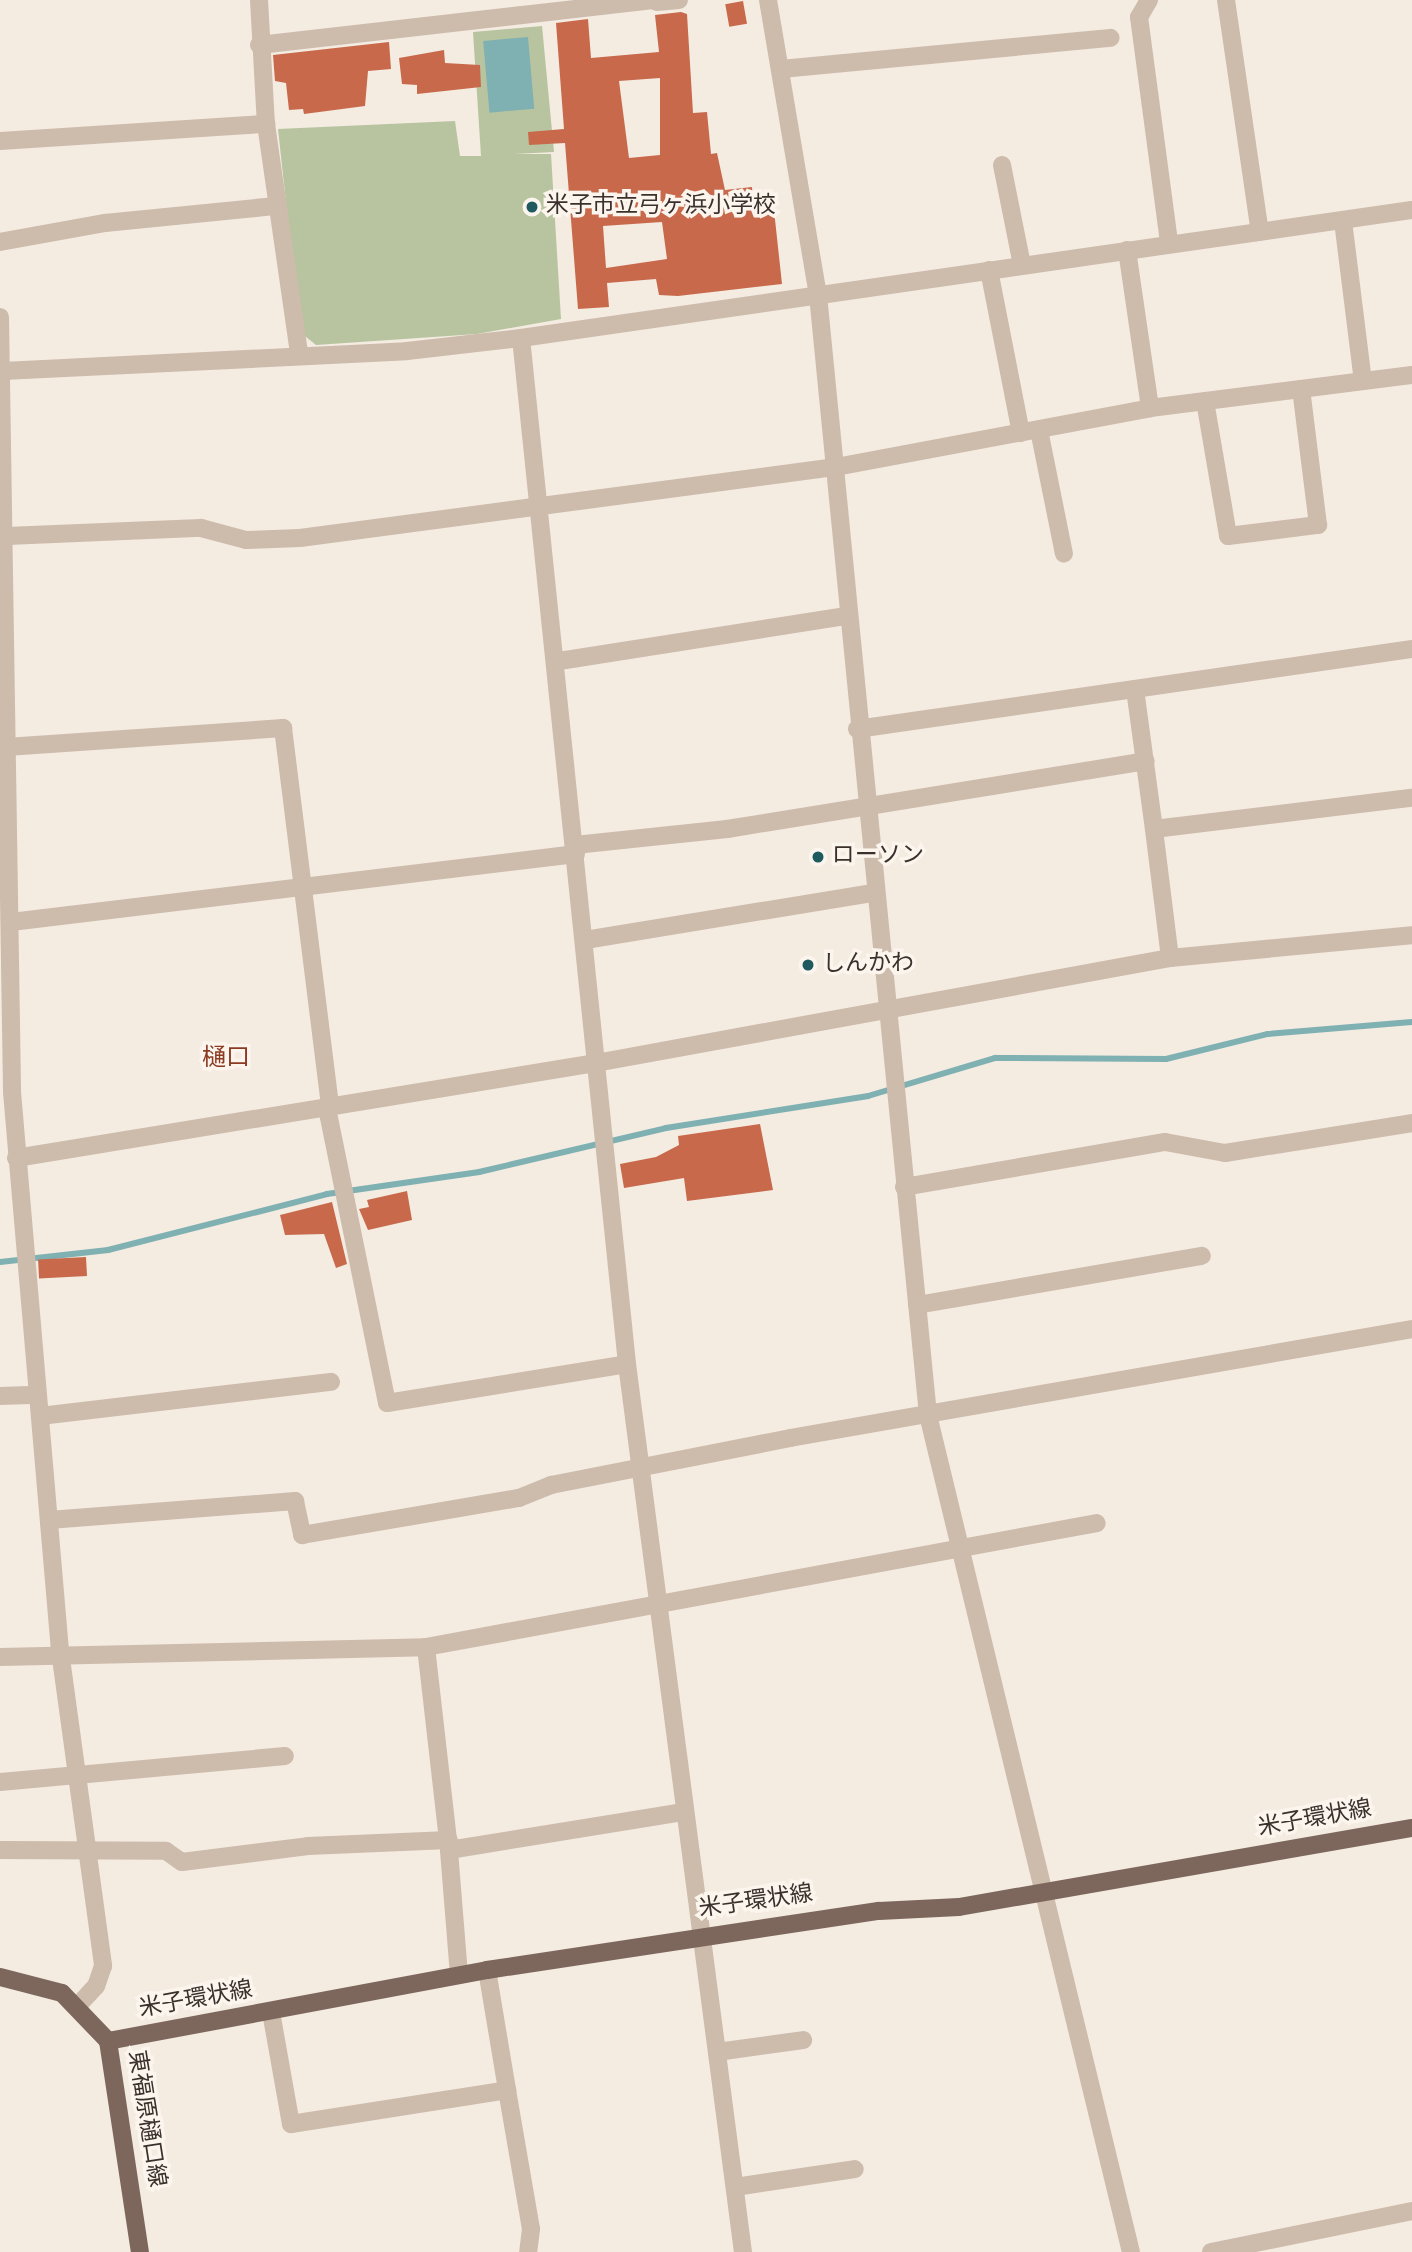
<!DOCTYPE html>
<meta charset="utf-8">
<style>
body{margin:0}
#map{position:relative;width:1412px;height:2252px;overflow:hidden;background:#f4ebe1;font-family:Overpass,"Noto Sans JP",sans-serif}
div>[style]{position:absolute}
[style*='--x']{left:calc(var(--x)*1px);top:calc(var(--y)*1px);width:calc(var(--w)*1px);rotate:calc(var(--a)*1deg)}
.green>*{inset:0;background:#b8c4a0}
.water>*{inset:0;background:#7fb0b2;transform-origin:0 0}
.stream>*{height:6px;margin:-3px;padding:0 3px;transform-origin:3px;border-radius:3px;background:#7fb0b2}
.building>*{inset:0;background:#c8694b;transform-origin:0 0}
.minor>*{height:18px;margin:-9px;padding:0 9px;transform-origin:9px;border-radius:9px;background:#cdbbac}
.major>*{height:18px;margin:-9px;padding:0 9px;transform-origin:9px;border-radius:9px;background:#7d675c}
.dots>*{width:19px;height:19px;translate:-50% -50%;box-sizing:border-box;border:4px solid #fbf5ee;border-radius:50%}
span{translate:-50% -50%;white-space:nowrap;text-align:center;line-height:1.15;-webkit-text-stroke:7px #fbf5ee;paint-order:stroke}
.poi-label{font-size:23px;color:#3b302b}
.left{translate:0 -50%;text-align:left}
.street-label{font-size:23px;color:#3b302b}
.neighbourhood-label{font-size:24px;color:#8c3b22}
</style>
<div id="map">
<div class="green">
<i style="clip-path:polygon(542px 26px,554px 152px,514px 154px,551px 154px,561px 319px,477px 334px,316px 345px,300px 332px,278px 129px,455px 121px,460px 156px,481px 156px,473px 32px)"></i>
</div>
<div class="water">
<i style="left:528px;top:37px;width:72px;height:45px;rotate:85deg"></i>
</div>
<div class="stream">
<i style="--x:0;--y:1262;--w:109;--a:-6.3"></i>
<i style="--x:108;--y:1250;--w:226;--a:-14.3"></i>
<i style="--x:327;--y:1194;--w:154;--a:-8.2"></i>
<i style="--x:479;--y:1172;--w:192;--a:-13.2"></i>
<i style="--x:666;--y:1128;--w:205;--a:-9"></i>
<i style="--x:868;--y:1096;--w:133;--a:-16.7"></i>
<i style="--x:995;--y:1058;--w:171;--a:0.3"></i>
<i style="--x:1166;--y:1059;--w:105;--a:-13.8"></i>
<i style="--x:1268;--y:1034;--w:144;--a:-4.8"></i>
</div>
<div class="building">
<i style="left:743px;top:1px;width:23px;height:18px;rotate:80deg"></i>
<i style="clip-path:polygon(evenodd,681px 12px,687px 14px,693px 113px,707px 112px,711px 154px,717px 153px,725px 190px,752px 187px,753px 203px,773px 201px,782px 284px,678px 296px,659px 295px,656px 279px,607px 283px,609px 307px,578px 309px,565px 143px,529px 145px,528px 132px,564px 129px,556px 23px,588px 19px,591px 58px,659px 52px,655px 15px,681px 12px,660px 78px,660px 155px,629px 158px,619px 81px,660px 78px,681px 12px,662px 222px,667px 259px,606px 268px,603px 226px,662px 222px)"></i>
<i style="clip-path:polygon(389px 42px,391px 69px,368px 71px,365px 106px,304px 114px,303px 109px,289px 110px,286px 83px,275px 81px,273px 55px)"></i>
<i style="clip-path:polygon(444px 50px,445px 63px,480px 65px,481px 87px,417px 94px,417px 85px,402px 84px,399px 58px)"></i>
<i style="clip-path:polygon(760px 1124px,773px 1190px,687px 1201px,684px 1178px,624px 1188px,620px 1164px,656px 1157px,679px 1145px,678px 1136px)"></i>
<i style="clip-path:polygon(407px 1191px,412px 1220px,368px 1230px,359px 1209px,369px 1207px,367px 1200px)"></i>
<i style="clip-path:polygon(332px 1202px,347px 1264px,336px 1268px,324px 1234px,285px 1235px,280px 1215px)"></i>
<i style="left:86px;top:1257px;width:19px;height:48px;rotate:87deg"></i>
</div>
<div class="minor">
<i style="--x:259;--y:0;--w:124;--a:86.8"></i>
<i style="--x:266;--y:124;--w:232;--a:81.8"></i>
<i style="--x:768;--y:0;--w:299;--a:80.4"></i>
<i style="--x:818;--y:295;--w:1125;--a:84.39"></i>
<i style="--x:928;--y:1415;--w:861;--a:76.37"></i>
<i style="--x:1149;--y:0;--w:20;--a:120"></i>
<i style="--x:1139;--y:17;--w:228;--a:82.4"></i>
<i style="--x:1226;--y:0;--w:234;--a:81.7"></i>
<i style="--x:657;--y:2;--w:22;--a:-5"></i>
<i style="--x:259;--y:45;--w:401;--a:-6.5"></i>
<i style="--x:781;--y:69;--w:331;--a:-5.4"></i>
<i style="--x:0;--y:141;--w:267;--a:-3.7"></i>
<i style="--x:1002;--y:165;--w:102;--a:78.7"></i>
<i style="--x:1343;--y:221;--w:161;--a:82.9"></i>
<i style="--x:0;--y:242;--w:107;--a:-10.3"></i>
<i style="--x:105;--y:223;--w:172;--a:-5.7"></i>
<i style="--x:1127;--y:250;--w:160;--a:81.7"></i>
<i style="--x:989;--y:270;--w:166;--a:78.9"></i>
<i style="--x:0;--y:317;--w:775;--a:89.11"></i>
<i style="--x:12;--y:1092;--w:561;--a:85.09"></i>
<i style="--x:60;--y:1651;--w:318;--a:82.2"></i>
<i style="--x:103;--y:1966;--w:21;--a:109"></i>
<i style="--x:96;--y:1986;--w:26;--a:133"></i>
<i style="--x:521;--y:338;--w:1031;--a:84.1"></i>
<i style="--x:627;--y:1364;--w:896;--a:82.56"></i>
<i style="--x:3;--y:371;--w:404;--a:-2.8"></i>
<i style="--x:407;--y:351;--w:115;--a:-6.5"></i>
<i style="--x:521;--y:338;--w:900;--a:-8.18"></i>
<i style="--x:1205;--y:401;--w:137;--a:80.3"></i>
<i style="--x:1228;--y:536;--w:91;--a:-7"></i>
<i style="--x:1318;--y:525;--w:137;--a:-97.1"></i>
<i style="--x:1039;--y:430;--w:126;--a:78.6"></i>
<i style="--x:7;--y:536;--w:194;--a:-2.4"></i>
<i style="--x:201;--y:528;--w:47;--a:14.9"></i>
<i style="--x:246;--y:540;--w:54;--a:-2.1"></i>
<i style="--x:300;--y:538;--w:541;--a:-7.55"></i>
<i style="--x:836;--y:467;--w:319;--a:-10.6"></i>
<i style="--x:1150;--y:408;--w:264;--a:-7.2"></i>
<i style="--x:559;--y:661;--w:291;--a:-8.9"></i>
<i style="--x:1135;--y:689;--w:141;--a:82.3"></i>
<i style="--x:857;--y:729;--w:561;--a:-8.2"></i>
<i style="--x:6;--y:747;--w:278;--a:-3.9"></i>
<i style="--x:283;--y:728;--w:383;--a:82.9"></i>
<i style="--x:575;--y:845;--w:153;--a:-6"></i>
<i style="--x:727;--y:829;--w:424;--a:-9.2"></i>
<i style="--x:11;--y:922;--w:569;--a:-6.86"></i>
<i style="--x:585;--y:940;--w:292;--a:-9.3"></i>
<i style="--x:1170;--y:958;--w:130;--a:-97.1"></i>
<i style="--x:1154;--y:829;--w:260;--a:-6.9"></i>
<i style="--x:327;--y:1108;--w:301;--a:78.5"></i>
<i style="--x:387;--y:1403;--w:243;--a:-9.2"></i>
<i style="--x:16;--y:1158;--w:588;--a:-9.3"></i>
<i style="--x:596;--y:1063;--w:584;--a:-10.37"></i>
<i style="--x:1170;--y:958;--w:243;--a:-5.4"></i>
<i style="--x:904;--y:1187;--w:265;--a:-9.8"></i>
<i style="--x:1165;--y:1142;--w:61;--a:10.4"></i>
<i style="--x:1225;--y:1153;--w:189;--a:-9.1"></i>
<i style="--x:917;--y:1305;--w:289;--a:-9.8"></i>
<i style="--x:0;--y:1396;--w:37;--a:-2"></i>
<i style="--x:40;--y:1416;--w:293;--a:-6.7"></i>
<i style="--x:49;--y:1520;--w:247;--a:-4.4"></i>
<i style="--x:295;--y:1501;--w:35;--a:78"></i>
<i style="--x:302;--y:1535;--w:220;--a:-9.7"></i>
<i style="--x:519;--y:1498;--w:35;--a:-22"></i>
<i style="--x:551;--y:1485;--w:244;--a:-11.1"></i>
<i style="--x:790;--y:1438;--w:631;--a:-9.94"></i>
<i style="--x:426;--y:1647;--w:204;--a:83.5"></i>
<i style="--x:0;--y:1657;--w:426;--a:-1.3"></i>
<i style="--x:426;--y:1647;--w:682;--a:-10.47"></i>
<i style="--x:0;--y:1782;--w:286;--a:-5.2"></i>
<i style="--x:0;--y:1850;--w:166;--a:0.3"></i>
<i style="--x:166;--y:1851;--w:19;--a:35"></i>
<i style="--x:182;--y:1862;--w:127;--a:-7.2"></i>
<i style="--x:308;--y:1846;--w:141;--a:-2.4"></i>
<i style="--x:487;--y:1970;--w:122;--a:80.5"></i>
<i style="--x:459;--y:1975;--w:125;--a:-94.6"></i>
<i style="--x:449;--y:1850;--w:238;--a:-9.2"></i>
<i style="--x:271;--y:2012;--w:114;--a:79.9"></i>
<i style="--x:291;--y:2124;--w:219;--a:-8.9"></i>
<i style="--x:507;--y:2090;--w:141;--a:80.2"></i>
<i style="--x:531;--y:2229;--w:23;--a:97"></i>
<i style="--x:717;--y:2052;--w:87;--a:-7.9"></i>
<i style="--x:735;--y:2187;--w:121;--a:-8.5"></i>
<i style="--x:1211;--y:2252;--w:205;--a:-11.5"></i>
</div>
<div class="major">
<i style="--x:0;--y:1977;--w:64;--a:14.5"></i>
<i style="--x:62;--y:1993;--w:66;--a:46.2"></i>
<i style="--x:108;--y:2041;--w:213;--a:81.4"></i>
<i style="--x:108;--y:2041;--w:386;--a:-10.6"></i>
<i style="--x:487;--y:1970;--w:396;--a:-8.6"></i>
<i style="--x:879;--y:1911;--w:80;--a:-2.9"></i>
<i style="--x:959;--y:1907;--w:460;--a:-9.9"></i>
</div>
<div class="dots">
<i style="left:532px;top:207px;background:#1f5a5e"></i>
<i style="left:818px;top:857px;background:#1f5a5e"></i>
<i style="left:808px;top:965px;background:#1f5a5e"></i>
</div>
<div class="poi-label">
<span class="left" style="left:546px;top:207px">米子市立弓ヶ浜小学校</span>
<span class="left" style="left:832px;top:857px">ローソン</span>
<span class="left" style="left:822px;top:965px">しんかわ</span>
</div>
<div class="street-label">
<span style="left:1315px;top:1820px;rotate:-10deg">米子環状線</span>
<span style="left:756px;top:1903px;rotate:-8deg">米子環状線</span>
<span style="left:196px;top:2001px;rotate:-10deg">米子環状線</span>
<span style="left:145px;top:2119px;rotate:81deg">東福原樋口線</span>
</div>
<div class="neighbourhood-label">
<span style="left:226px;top:1060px">樋口</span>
</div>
</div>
